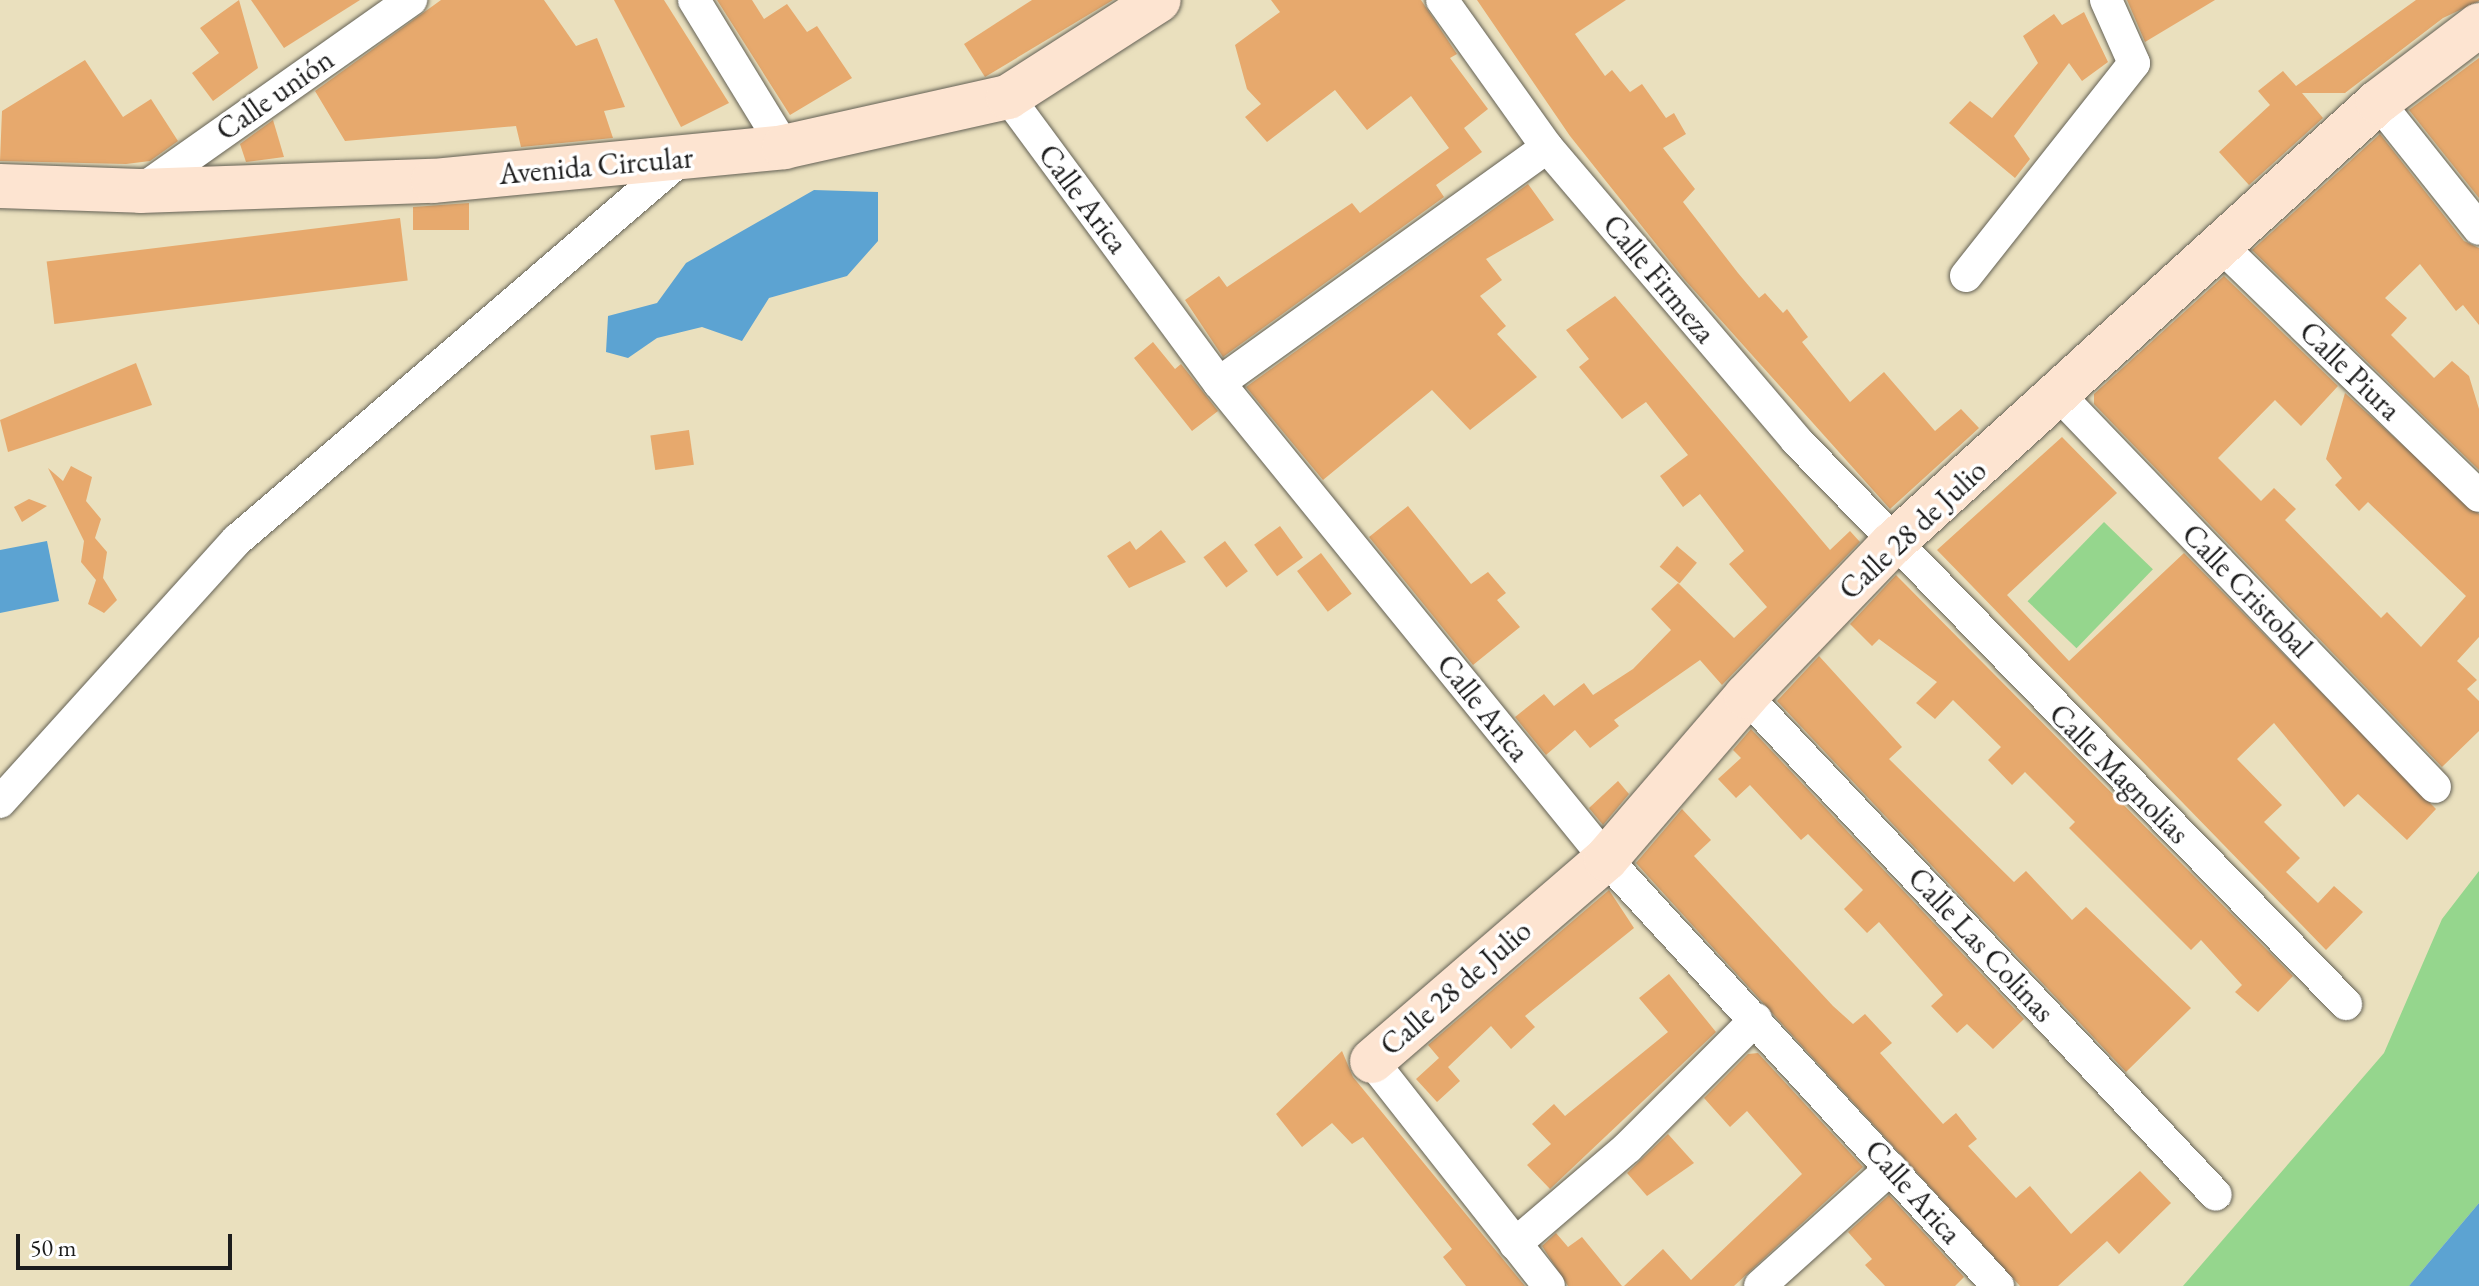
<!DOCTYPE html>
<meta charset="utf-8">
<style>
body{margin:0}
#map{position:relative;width:2479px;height:1286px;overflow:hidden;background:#eae0be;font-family:"EB Garamond",serif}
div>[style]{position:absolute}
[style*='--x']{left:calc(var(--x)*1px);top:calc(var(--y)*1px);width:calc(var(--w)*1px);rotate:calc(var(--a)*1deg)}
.green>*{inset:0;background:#95d68d;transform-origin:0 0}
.water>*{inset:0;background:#5ca3d2}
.building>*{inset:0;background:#e7a96d;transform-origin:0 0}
.roads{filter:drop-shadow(0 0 2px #646155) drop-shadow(0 0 2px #646155)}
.street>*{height:32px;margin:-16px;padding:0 16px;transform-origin:16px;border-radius:16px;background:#fff}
.secondary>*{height:44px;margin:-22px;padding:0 22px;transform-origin:22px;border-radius:22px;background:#fde4d1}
span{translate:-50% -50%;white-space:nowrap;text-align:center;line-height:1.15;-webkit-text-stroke:7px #fff;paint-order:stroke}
.street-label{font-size:30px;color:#1c1c1c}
.scale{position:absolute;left:16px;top:1234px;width:216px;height:36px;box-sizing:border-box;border:4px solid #1c1c1c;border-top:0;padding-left:10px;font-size:24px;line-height:28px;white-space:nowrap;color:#1c1c1c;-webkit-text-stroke:6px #fff;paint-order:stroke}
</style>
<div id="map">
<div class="green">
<i style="left:2104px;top:522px;width:68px;height:110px;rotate:44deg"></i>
<i style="clip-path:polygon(2479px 871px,2479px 1203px,2409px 1286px,2183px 1286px,2384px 1053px,2442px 919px)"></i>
</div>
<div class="water">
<i style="clip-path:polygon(814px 190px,878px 192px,878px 241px,847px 276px,769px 298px,742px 341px,702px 327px,657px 338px,628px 358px,606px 352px,608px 316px,657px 303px,686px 263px)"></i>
<i style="clip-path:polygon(47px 541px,59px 601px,0 613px,0 550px)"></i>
<i style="clip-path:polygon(2479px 1203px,2479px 1286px,2409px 1286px)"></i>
</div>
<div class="building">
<i style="clip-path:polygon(239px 0,258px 68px,213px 101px,192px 73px,219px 53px,200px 28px)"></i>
<i style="clip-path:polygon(251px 0,360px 0,284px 48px)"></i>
<i style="clip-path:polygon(441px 0,544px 0,576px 46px,597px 38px,625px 107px,604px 111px,613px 138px,521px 147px,516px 126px,345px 141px,315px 91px)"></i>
<i style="clip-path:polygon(614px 0,664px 0,729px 103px,681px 127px)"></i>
<i style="clip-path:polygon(717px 0,752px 0,764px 19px,787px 4px,807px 32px,817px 26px,852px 78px,790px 115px)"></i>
<i style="clip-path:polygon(1032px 0,1113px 0,985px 77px,964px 44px)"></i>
<i style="clip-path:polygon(1271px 0,1421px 0,1457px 54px,1450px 58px,1488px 109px,1464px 128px,1482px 152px,1436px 185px,1444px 197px,1223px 357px,1185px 300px,1219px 276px,1227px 287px,1352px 203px,1360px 213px,1449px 148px,1411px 96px,1367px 130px,1335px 90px,1267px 142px,1245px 117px,1261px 104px,1247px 89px,1235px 45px,1280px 12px)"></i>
<i style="clip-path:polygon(1477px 0,1626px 0,1575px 34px,1605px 76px,1612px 70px,1630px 92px,1642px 84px,1666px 118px,1674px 113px,1686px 134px,1663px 148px,1695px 189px,1683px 202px,1738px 273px,1759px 298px,1765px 293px,1783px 313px,1787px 309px,1808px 337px,1802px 342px,1850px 402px,1884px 372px,1935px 431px,1961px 409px,1979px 428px,1890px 509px,1684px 279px,1570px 136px)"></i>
<i style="clip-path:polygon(2127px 0,2215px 0,2145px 42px)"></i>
<i style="clip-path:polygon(2416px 0,2479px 0,2479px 1px,2443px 18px,2345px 93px,2302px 93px,2323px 118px,2249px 185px,2219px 152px,2270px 105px,2258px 91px,2283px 71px,2296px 86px)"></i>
<i style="clip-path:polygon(2084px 12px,2108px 62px,2082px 81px,2069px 63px,2014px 136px,2030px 159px,2015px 178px,1949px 123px,1970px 101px,1992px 118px,2038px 63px,2023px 36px,2054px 14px,2062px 25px)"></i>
<i style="clip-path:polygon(2479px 58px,2479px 198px,2409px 110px)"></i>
<i style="clip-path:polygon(85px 60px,123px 117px,151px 99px,178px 141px,150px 161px,126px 164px,0 161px,2px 111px)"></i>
<i style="clip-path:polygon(273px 120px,284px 157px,246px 162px,240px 144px)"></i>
<i style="clip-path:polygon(2380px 134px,2464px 241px,2479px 248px,2479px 325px,2463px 305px,2456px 311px,2420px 264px,2385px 298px,2407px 318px,2391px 335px,2434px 378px,2452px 361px,2469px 376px,2479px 409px,2479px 470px,2252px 250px)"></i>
<i style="clip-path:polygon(1528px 184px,1554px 220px,1486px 259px,1502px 280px,1480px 296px,1506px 326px,1497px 334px,1537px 377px,1470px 430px,1432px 390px,1323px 480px,1246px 387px)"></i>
<i style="clip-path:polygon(469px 203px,469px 230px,413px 230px,413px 207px)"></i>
<i style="left:400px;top:218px;width:63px;height:356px;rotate:83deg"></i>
<i style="clip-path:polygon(2224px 276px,2338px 386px,2301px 426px,2275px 400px,2218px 458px,2261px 501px,2274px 488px,2296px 509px,2285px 520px,2381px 618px,2387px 612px,2421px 647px,2466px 596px,2368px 502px,2359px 511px,2335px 485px,2342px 478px,2326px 459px,2345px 393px,2479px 514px,2479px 637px,2457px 661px,2477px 680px,2467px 689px,2479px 701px,2479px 731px,2442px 767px,2094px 404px,2094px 394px)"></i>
<i style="clip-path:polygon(1615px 296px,1830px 550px,1850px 531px,1860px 542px,1722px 685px,1700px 660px,1614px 720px,1619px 726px,1590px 748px,1575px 730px,1546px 755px,1515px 717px,1544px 694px,1554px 706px,1584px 683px,1593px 695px,1633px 669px,1671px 630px,1651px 609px,1678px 583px,1734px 638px,1767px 607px,1729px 564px,1744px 551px,1700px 494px,1683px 507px,1660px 476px,1688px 455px,1646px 402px,1622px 419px,1579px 367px,1589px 359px,1566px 330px)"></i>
<i style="clip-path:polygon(1153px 342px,1175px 369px,1181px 364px,1218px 411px,1192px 431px,1134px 358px)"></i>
<i style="clip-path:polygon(136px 363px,152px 405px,8px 452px,0 420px)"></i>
<i style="left:689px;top:430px;width:35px;height:39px;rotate:82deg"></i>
<i style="clip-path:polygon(2062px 437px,2117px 493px,2007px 595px,2069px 661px,2184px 553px,2436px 809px,2407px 840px,2358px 794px,2344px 807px,2274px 723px,2237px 759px,2282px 805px,2264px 822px,2300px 858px,2286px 872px,2318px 903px,2334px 886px,2363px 912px,2326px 950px,1937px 550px)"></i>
<i style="clip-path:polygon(71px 466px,92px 477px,86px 501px,101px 519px,95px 538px,107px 552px,103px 578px,117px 600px,104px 613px,88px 604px,96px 580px,81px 562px,84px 541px,48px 468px,63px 481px)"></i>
<i style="clip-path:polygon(29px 499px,47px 506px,22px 522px,14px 507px)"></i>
<i style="clip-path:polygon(1408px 506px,1471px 584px,1488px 572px,1506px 593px,1497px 600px,1520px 627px,1473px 665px,1369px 537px)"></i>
<i style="left:1280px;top:526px;width:39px;height:32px;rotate:54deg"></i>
<i style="clip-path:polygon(1161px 530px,1186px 562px,1129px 588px,1107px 556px,1130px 541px,1136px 550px)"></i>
<i style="left:1225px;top:541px;width:38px;height:27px;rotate:53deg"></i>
<i style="left:1677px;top:546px;width:26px;height:27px;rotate:40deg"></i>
<i style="left:1321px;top:553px;width:51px;height:30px;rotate:53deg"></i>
<i style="clip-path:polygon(1896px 575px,2293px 976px,2258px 1012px,2235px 992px,2242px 985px,2201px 940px,2191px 950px,2069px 828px,2075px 822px,2025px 772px,2012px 785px,1988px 760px,2001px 747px,1953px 700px,1935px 719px,1916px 703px,1937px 682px,1879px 639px,1872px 646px,1850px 624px)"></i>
<i style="clip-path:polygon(1819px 656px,1902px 747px,1889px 759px,2014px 882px,2026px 871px,2072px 920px,2086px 907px,2191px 1008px,2126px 1072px,1777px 701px)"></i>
<i style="clip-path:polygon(1751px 729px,2024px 1019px,1993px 1049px,1967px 1024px,1957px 1033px,1931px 1006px,1943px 995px,1879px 922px,1867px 933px,1844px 909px,1863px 890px,1808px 834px,1801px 840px,1750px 785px,1736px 798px,1718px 779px,1741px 758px,1733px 750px)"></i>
<i style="clip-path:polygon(1618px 781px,1629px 794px,1603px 825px,1589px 808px)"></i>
<i style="clip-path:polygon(1682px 809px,1711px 840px,1694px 856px,1833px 1006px,1853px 1024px,1865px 1014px,1892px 1043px,1880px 1053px,1943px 1124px,1956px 1113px,1977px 1139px,1968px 1146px,2016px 1198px,2030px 1186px,2071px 1234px,2140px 1171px,2171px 1203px,2119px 1254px,2107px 1241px,2058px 1286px,2020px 1286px,1636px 863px)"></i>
<i style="clip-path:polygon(1609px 890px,1634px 928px,1525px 1016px,1535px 1027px,1511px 1049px,1491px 1026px,1448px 1067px,1460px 1081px,1437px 1102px,1416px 1079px,1439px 1058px,1428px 1045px)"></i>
<i style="clip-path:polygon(1669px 974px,1716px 1032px,1550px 1189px,1527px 1165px,1551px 1144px,1532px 1124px,1554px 1104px,1565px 1116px,1668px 1032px,1639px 998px)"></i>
<i style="clip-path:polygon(1342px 1051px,1353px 1077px,1525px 1286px,1466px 1286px,1443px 1257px,1452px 1249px,1363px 1137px,1352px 1144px,1332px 1123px,1302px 1147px,1276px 1114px)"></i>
<i style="clip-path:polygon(1758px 1053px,1863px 1167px,1734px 1286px,1624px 1286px,1663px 1249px,1691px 1280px,1802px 1174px,1747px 1111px,1730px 1127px,1704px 1098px,1748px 1054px)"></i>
<i style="clip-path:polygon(1668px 1134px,1694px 1163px,1647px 1196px,1627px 1173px)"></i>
<i style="clip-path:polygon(1889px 1195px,1964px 1277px,1955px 1286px,1885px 1286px,1865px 1265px,1872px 1259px,1848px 1232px)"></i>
<i style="clip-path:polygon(1556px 1233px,1568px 1247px,1582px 1237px,1622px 1286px,1568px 1286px,1542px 1246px)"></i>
</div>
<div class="roads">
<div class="street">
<i style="--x:694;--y:0;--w:172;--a:58.5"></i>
<i style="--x:1442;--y:0;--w:181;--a:54.5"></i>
<i style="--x:1547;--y:147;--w:385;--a:49.6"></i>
<i style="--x:1796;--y:440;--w:788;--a:45.72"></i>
<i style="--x:1008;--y:97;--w:355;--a:53.6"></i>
<i style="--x:1219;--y:383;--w:613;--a:50.89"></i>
<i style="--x:1606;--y:859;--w:580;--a:47.45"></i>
<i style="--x:2378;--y:102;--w:162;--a:51.5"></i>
<i style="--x:140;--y:191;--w:332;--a:-35.2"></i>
<i style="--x:2221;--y:246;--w:359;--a:44.1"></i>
<i style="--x:1966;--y:276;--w:271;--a:-51.7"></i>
<i style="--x:2134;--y:63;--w:69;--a:-114"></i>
<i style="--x:1219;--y:383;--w:404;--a:-35.7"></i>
<i style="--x:2059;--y:395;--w:543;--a:46.19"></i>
<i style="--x:1746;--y:696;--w:685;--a:46.71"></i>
<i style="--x:0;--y:802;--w:353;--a:-47.9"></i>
<i style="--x:237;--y:540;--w:585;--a:-40.63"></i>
<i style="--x:1372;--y:1061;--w:286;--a:51.8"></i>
<i style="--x:1515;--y:1244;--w:149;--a:-40.6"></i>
<i style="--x:1628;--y:1147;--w:181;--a:-45"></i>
<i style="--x:1760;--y:1286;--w:176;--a:-42"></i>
</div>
<div class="secondary">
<i style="--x:0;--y:186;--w:140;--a:2"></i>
<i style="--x:140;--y:191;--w:293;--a:-2"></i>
<i style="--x:433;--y:181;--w:353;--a:-5.5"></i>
<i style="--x:784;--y:147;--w:230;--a:-12.6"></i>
<i style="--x:1008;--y:97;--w:179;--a:-32.7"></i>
<i style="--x:1372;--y:1061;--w:309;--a:-40.8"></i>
<i style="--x:1606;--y:859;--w:215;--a:-49.3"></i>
<i style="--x:1746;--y:696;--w:211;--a:-46.2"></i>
<i style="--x:1892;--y:544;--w:657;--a:-42.29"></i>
<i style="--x:2378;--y:102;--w:127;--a:-37.3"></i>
</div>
</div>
<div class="street-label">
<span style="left:275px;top:95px;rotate:-35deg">Calle unión</span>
<span style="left:596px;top:166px;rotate:-5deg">Avenida Circular</span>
<span style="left:1083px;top:199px;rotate:53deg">Calle Arica</span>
<span style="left:1659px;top:279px;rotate:50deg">Calle Firmeza</span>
<span style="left:2350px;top:371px;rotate:44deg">Calle Piura</span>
<span style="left:1913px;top:530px;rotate:-43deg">Calle 28 de Julio</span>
<span style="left:2247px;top:591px;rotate:46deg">Calle Cristobal</span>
<span style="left:1483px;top:708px;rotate:51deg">Calle Arica</span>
<span style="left:2119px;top:774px;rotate:45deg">Calle Magnolias</span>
<span style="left:1981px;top:945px;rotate:47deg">Calle Las Colinas</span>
<span style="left:1456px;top:988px;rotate:-41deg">Calle 28 de Julio</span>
<span style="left:1913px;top:1192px;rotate:48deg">Calle Arica</span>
</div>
<div class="scale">50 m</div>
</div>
